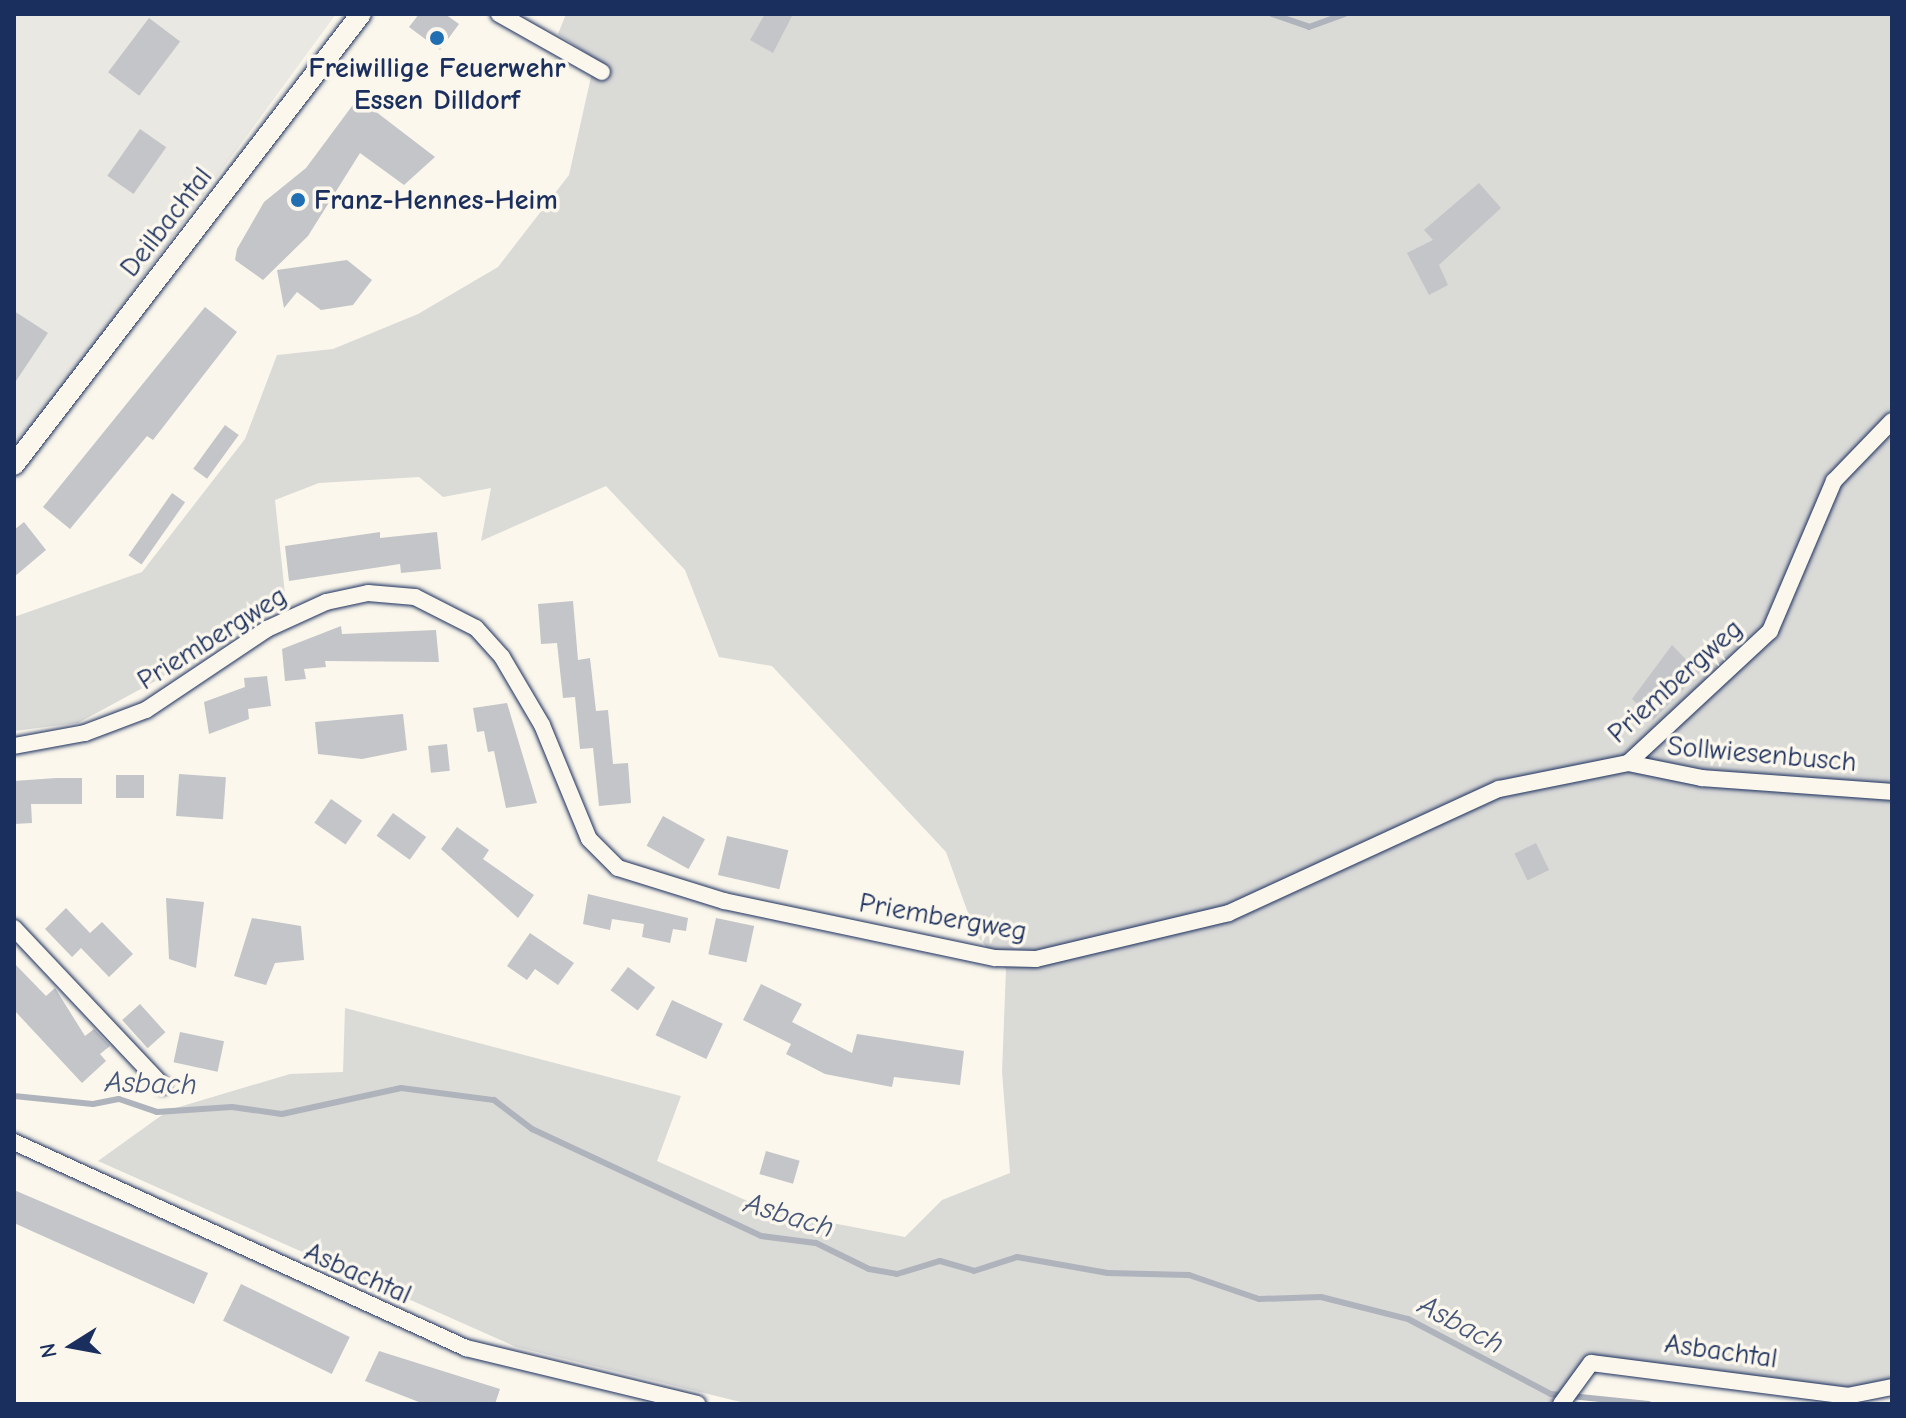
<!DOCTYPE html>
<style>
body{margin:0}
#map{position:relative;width:1906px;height:1418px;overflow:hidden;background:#fbf7ec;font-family:"Comic Neue",sans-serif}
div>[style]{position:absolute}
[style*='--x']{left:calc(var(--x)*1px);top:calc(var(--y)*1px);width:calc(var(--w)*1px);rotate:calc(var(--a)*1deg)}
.built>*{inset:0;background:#eae8e2}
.green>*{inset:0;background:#dadad7}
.stream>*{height:6px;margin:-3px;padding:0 3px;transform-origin:3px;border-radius:3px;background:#afb3bb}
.building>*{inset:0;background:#c3c5c9;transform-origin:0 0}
.roads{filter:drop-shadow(0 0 2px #1b2f5e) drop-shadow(0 0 2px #1b2f5e)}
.minor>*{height:16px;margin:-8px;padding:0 8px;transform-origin:8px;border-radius:8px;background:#fbf7ec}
.tertiary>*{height:20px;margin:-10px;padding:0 10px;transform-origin:10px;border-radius:10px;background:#fbf7ec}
.dots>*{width:22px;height:22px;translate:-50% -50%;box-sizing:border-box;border:4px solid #fbf7ec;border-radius:50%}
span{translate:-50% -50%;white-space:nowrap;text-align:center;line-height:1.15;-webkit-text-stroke:7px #fbf7ec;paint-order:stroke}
.poi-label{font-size:28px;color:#1b2f5e;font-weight:700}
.left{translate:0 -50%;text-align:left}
.street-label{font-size:28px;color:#1b2f5e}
.water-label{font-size:30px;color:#47577a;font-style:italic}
.frame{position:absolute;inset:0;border:16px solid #1b2f5e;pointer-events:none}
.north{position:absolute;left:32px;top:1306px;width:80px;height:80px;-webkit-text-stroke:6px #fbf7ec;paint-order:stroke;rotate:259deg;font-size:22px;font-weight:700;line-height:32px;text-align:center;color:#1b2f5e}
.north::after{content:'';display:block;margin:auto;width:28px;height:36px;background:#1b2f5e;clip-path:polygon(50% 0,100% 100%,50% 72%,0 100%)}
</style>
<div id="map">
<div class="built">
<i style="clip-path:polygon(14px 14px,336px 14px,14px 454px)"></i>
</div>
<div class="green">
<i style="clip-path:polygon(566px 14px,1892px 14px,1892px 1381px,1874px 1390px,1591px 1359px,1555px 1404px,749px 1404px,516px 1347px,98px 1161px,169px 1110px,290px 1074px,343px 1072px,345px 1008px,681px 1096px,657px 1161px,770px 1211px,905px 1237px,942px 1200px,1010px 1173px,1002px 1072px,1006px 969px,976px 935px,946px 852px,772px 666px,719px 657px,685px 570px,606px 486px,481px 541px,491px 488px,443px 497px,419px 477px,319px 483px,275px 500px,285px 594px,246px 610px,161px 678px,78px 723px,14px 731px,14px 617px,142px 572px,245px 439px,277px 355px,333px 349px,418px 314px,498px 267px,569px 175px,595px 59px,558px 34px)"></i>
</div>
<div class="stream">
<i style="--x:1272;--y:14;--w:39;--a:19"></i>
<i style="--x:1309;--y:27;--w:38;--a:-20"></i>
<i style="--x:14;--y:1096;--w:79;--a:5.8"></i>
<i style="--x:93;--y:1104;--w:26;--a:-11"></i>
<i style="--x:119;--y:1099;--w:40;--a:18.9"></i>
<i style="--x:157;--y:1112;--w:75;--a:-3.8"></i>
<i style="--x:232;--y:1107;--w:50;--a:8"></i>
<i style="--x:282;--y:1114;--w:122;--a:-12.3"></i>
<i style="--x:401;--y:1088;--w:94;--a:7.4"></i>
<i style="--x:494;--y:1100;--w:48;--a:37.3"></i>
<i style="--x:532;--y:1129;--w:253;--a:25"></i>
<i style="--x:761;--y:1236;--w:55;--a:7.3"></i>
<i style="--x:816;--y:1243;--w:59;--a:26.1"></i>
<i style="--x:869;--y:1269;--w:28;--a:10"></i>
<i style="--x:897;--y:1274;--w:45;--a:-16.8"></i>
<i style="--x:940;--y:1261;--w:35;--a:16"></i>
<i style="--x:974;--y:1271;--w:45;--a:-18"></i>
<i style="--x:1017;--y:1257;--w:92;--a:10"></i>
<i style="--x:1108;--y:1273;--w:81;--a:1.4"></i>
<i style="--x:1189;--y:1275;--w:74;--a:18.9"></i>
<i style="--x:1259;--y:1299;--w:62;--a:-1.8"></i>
<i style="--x:1321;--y:1297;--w:90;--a:14.2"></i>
<i style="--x:1408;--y:1319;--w:161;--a:27.7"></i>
<i style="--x:1551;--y:1394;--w:98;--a:5.9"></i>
</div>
<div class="building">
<i style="clip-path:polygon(419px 14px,445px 14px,459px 24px,440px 50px,409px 27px)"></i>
<i style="clip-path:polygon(765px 14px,793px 14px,773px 53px,750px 40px)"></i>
<i style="left:149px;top:18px;width:39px;height:68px;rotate:37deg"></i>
<i style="clip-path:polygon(358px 98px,435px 157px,404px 185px,360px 153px,308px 236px,263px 280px,235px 260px,237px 249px,264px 202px,306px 168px)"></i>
<i style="left:140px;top:129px;width:32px;height:57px;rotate:35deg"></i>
<i style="clip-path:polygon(1479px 183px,1501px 208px,1439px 265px,1448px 285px,1429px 295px,1407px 253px,1433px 240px,1424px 230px)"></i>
<i style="clip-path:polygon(347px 260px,372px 280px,353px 305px,321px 310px,297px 292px,284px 308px,277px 270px)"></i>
<i style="clip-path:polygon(205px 307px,237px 332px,153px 440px,147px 436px,70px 529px,43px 507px)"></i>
<i style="clip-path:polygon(14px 311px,48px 333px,14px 384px)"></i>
<i style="left:225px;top:425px;width:17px;height:54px;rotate:36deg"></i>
<i style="left:172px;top:493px;width:16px;height:76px;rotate:35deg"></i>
<i style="clip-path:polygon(24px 522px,46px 550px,14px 577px,14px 530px)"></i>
<i style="clip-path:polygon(380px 532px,380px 538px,437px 532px,441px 569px,401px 573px,400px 564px,289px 581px,285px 546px)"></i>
<i style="clip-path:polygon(573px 601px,578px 660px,590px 658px,596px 711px,608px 710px,613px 764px,628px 763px,631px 803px,599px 806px,593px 748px,580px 749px,575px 697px,563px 698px,557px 643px,541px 644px,538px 604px)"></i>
<i style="clip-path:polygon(341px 626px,342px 634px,436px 630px,439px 662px,325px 661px,326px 667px,304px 669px,306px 679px,285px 681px,282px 649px)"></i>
<i style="clip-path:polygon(1672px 645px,1699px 673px,1653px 720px,1632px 699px)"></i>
<i style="clip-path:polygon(267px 676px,271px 706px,248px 709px,249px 719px,209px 734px,204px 702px,245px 687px,244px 678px)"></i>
<i style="clip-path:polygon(507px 703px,537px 803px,506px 808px,494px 751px,488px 752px,484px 731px,477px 732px,473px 708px)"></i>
<i style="clip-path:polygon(403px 714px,407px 750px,362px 759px,318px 754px,315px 722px)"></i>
<i style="left:447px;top:744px;width:27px;height:19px;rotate:84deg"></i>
<i style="left:179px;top:774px;width:47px;height:42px;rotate:4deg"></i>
<i style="left:116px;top:775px;width:28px;height:23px"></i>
<i style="clip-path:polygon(56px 778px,82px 778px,82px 804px,31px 804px,32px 823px,14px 824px,14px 781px)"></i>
<i style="left:331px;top:799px;width:38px;height:29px;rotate:35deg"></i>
<i style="left:393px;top:813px;width:41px;height:28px;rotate:36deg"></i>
<i style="left:663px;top:816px;width:48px;height:34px;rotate:29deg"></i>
<i style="clip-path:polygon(457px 827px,489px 850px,483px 859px,534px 895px,518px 918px,441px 849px)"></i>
<i style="left:727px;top:836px;width:63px;height:40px;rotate:13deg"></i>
<i style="left:1536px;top:843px;width:30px;height:24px;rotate:64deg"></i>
<i style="clip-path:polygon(588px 894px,688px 918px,686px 931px,673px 929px,670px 943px,642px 937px,644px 924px,612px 919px,610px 930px,583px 924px)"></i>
<i style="clip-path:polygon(166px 898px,204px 902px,196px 968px,169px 959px)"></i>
<i style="clip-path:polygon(66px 908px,90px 933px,102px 922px,133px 954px,109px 977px,81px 948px,72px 957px,45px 929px)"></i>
<i style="clip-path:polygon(252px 918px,301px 926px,304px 960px,275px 963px,266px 985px,234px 976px)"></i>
<i style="left:716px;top:918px;width:39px;height:37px;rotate:12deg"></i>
<i style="clip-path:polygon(530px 933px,574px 963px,558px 985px,535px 969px,527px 980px,507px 966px)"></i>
<i style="clip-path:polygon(14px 963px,46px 996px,55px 988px,85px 1036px,94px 1029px,110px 1046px,100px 1054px,106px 1061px,82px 1083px,14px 1010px)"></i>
<i style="left:628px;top:967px;width:34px;height:29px;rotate:37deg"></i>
<i style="clip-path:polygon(761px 984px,802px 1004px,792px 1022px,852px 1053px,857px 1034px,964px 1051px,960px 1085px,894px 1077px,892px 1087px,825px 1074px,786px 1054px,791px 1044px,743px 1020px)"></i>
<i style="left:672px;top:1000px;width:56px;height:39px;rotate:25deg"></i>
<i style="left:140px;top:1004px;width:38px;height:24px;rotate:48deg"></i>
<i style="left:180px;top:1032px;width:45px;height:31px;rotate:12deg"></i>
<i style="left:766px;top:1151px;width:35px;height:24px;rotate:16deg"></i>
<i style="clip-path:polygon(14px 1190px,208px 1273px,194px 1304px,14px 1223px)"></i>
<i style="left:241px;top:1284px;width:121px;height:41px;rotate:26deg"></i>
<i style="clip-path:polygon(379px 1351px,500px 1389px,495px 1404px,424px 1404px,365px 1381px)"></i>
</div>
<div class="roads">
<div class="minor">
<i style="--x:499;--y:14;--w:118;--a:29.4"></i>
<i style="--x:14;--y:746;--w:72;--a:-10.4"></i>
<i style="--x:85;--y:733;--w:65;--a:-20.7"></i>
<i style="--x:146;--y:710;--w:146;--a:-33.8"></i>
<i style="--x:267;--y:629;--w:65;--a:-24.6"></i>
<i style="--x:326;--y:602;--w:43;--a:-12.1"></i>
<i style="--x:368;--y:593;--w:47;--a:4.9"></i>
<i style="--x:415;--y:597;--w:68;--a:26.9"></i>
<i style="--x:476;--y:628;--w:39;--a:48"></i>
<i style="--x:502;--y:657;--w:79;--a:59.5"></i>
<i style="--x:542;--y:725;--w:123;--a:67.6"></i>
<i style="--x:589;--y:839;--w:41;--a:45"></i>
<i style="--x:618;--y:868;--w:111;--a:17.3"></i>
<i style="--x:724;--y:901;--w:277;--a:11.9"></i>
<i style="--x:995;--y:958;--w:41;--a:1.4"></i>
<i style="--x:1036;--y:959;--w:198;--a:-13.4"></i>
<i style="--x:1229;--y:913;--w:297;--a:-24.7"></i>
<i style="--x:1499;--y:789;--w:132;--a:-11.4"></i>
<i style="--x:1628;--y:763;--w:194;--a:-42.9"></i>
<i style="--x:1770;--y:631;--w:163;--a:-66.9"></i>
<i style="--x:1834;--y:481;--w:83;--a:-46"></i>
<i style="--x:1628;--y:763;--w:76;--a:11.5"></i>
<i style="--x:1702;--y:778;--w:191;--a:4.2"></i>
<i style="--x:14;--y:928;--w:217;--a:46.7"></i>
<i style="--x:14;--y:1142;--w:497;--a:24.5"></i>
<i style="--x:466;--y:1348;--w:238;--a:13.6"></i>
<i style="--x:1561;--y:1404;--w:51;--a:-53.8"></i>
<i style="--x:1591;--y:1363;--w:258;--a:7.3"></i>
<i style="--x:1847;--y:1396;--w:46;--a:-11.3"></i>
</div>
<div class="tertiary">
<i style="--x:14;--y:465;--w:569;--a:-52.43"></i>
</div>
</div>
<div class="dots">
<i style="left:437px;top:38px;background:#1f6fb2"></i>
<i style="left:298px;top:200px;background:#1f6fb2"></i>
</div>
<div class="poi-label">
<span style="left:437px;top:84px">Freiwillige Feuerwehr<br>Essen Dilldorf</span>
<span class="left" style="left:314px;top:200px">Franz-Hennes-Heim</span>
</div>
<div class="street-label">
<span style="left:166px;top:222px;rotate:-52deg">Deilbachtal</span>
<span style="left:212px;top:638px;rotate:-32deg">Priembergweg</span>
<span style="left:1675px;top:681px;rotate:-42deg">Priembergweg</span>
<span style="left:1762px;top:754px;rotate:5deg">Sollwiesenbusch</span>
<span style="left:943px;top:917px;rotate:10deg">Priembergweg</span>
<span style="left:358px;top:1273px;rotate:24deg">Asbachtal</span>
<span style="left:1721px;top:1351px;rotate:8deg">Asbachtal</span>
</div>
<div class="water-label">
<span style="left:151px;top:1084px;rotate:2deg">Asbach</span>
<span style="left:789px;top:1216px;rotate:17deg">Asbach</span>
<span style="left:1461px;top:1325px;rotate:28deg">Asbach</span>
</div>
<div class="frame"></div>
<div class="north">N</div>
</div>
